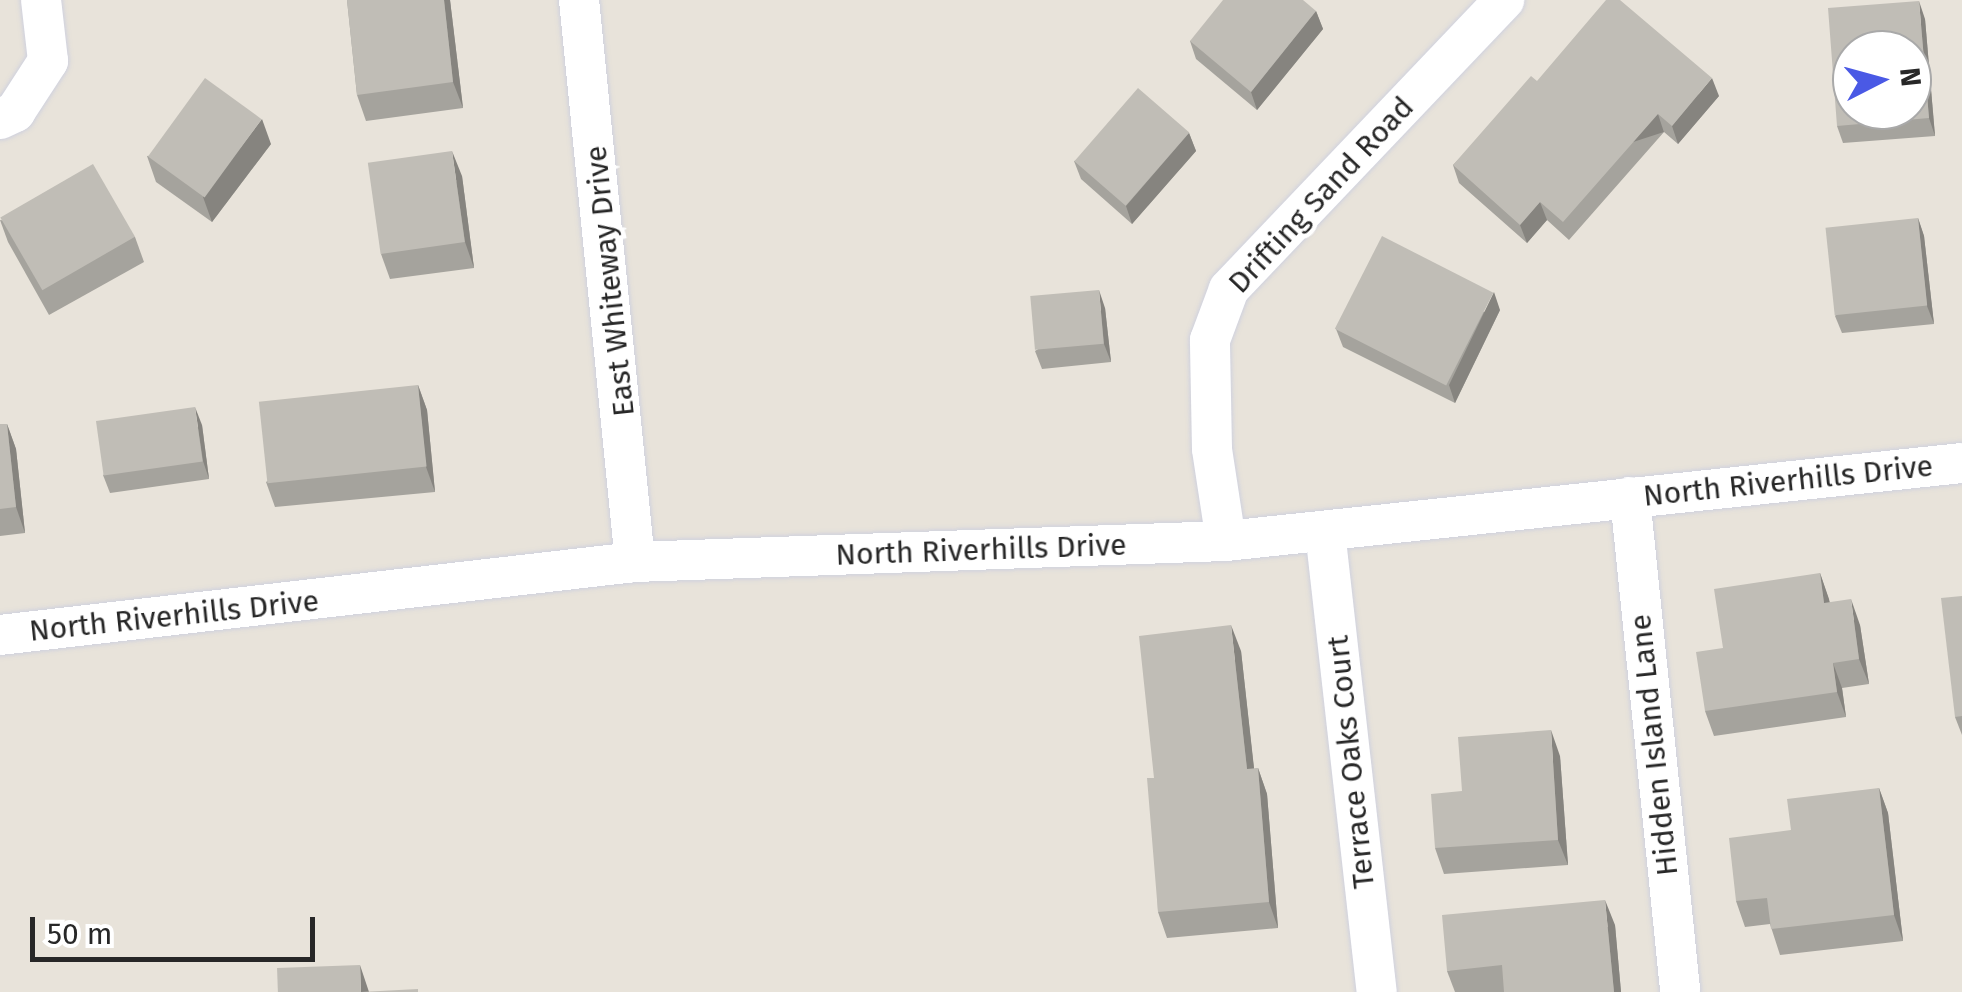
<!DOCTYPE html>
<style>
body{margin:0}
#map{position:relative;width:1962px;height:992px;overflow:hidden;background:#e8e3da;font-family:"Fira Sans",sans-serif}
div>[style]{position:absolute}
[style*='--x']{left:calc(var(--x)*1px);top:calc(var(--y)*1px);width:calc(var(--w)*1px);rotate:calc(var(--a)*1deg)}
.roads{filter:drop-shadow(0 0 2px #cfd1de) drop-shadow(0 0 2px #cfd1de)}
.minor>*{height:40px;margin:-20px;padding:0 20px;transform-origin:20px;border-radius:20px;background:#fff}
.wall>*{inset:0;background:#a5a39d}
.shaded-wall>*{inset:0;background:#86847f;transform-origin:0 0}
.building>*{inset:0;background:#c0bdb6;transform-origin:0 0}
span{translate:-50% -50%;white-space:nowrap;text-align:center;line-height:1.15;-webkit-text-stroke:9px #fff;paint-order:stroke}
.street-label{font-size:30px;color:#272727}
.north{position:absolute;left:1832px;top:30px;width:100px;height:100px;box-sizing:border-box;background:#fff;border:2px solid #a9a9a9;border-radius:50%;rotate:84deg;font-size:28px;font-weight:700;line-height:40px;text-align:center;color:#272727}
.north::after{content:'';display:block;margin:auto;width:35px;height:45px;background:#4a59e5;clip-path:polygon(50% 0,100% 100%,50% 72%,0 100%)}
.scale{position:absolute;left:30px;top:917px;width:285px;height:45px;box-sizing:border-box;border:5px solid #272727;border-top:0;padding-left:12px;font-size:30px;line-height:35px;white-space:nowrap;color:#272727;-webkit-text-stroke:8px #fff;paint-order:stroke}
</style>
<div id="map">
<div class="roads">
<div class="minor">
<i style="--x:579;--y:0;--w:565;--a:84.31"></i>
<i style="--x:0;--y:119;--w:17;--a:-25"></i>
<i style="--x:15;--y:112;--w:61;--a:-57.1"></i>
<i style="--x:48;--y:61;--w:61;--a:-96.5"></i>
<i style="--x:1630;--y:497;--w:498;--a:84.2"></i>
<i style="--x:1325;--y:531;--w:464;--a:83.6"></i>
<i style="--x:1226;--y:541;--w:93;--a:-98.7"></i>
<i style="--x:1212;--y:449;--w:109;--a:-91.1"></i>
<i style="--x:1210;--y:340;--w:54;--a:-69.6"></i>
<i style="--x:1229;--y:289;--w:399;--a:-46.4"></i>
<i style="--x:0;--y:635;--w:639;--a:-6.56"></i>
<i style="--x:635;--y:562;--w:591;--a:-2.04"></i>
<i style="--x:1226;--y:541;--w:740;--a:-6.05"></i>
</div>
</div>
<div class="wall">
<i style="clip-path:polygon(347px 0,450px 0,463px 108px,366px 121px,357px 95px)"></i>
<i style="clip-path:polygon(1316px 11px,1323px 29px,1257px 110px,1196px 59px,1190px 41px)"></i>
<i style="clip-path:polygon(1925px 19px,1935px 136px,1843px 143px,1837px 126px)"></i>
<i style="clip-path:polygon(1537px 81px,1719px 96px,1678px 144px,1664px 132px,1569px 240px,1547px 220px,1527px 243px,1459px 183px,1453px 165px)"></i>
<i style="clip-path:polygon(1189px 133px,1196px 151px,1132px 224px,1081px 179px,1074px 161px)"></i>
<i style="clip-path:polygon(271px 144px,212px 222px,156px 182px,147px 156px)"></i>
<i style="clip-path:polygon(462px 176px,474px 268px,390px 279px,381px 254px)"></i>
<i style="clip-path:polygon(1918px 218px,1924px 236px,1934px 324px,1842px 333px,1835px 316px)"></i>
<i style="clip-path:polygon(0 220px,135px 237px,144px 262px,49px 315px,8px 242px)"></i>
<i style="clip-path:polygon(1105px 308px,1111px 362px,1042px 369px,1035px 351px)"></i>
<i style="clip-path:polygon(1500px 310px,1455px 403px,1343px 347px,1336px 329px)"></i>
<i style="clip-path:polygon(418px 385px,427px 410px,435px 492px,275px 507px,266px 482px)"></i>
<i style="clip-path:polygon(0 424px,7px 424px,16px 449px,25px 533px,0 536px)"></i>
<i style="clip-path:polygon(202px 425px,209px 479px,110px 493px,103px 475px)"></i>
<i style="clip-path:polygon(1820px 573px,1830px 603px,1860px 625px,1869px 684px,1842px 688px,1846px 717px,1714px 736px,1705px 711px,1723px 648px)"></i>
<i style="clip-path:polygon(1962px 596px,1962px 735px,1955px 717px)"></i>
<i style="clip-path:polygon(1241px 651px,1254px 769px,1258px 768px,1267px 794px,1278px 928px,1167px 938px,1158px 912px,1154px 778px)"></i>
<i style="clip-path:polygon(1560px 756px,1568px 865px,1444px 874px,1435px 848px)"></i>
<i style="clip-path:polygon(1879px 788px,1888px 813px,1903px 941px,1780px 955px,1770px 924px,1745px 927px,1736px 901px,1791px 830px)"></i>
<i style="clip-path:polygon(1615px 925px,1621px 992px,1455px 992px,1447px 971px)"></i>
</div>
<div class="shaded-wall">
<i style="clip-path:polygon(444px 0,450px 0,463px 108px,453px 82px)"></i>
<i style="clip-path:polygon(1919px 1px,1925px 19px,1935px 136px,1929px 118px)"></i>
<i style="clip-path:polygon(1316px 11px,1323px 29px,1257px 110px,1251px 92px)"></i>
<i style="clip-path:polygon(1712px 78px,1719px 96px,1678px 144px,1672px 126px)"></i>
<i style="left:1658px;top:114px;width:19px;height:144px;rotate:72deg"></i>
<i style="clip-path:polygon(262px 119px,271px 144px,212px 222px,203px 197px)"></i>
<i style="clip-path:polygon(1189px 133px,1196px 151px,1132px 224px,1126px 206px)"></i>
<i style="clip-path:polygon(452px 151px,462px 176px,474px 268px,465px 242px)"></i>
<i style="clip-path:polygon(1540px 202px,1547px 220px,1527px 243px,1520px 225px)"></i>
<i style="clip-path:polygon(1918px 218px,1924px 236px,1934px 324px,1927px 306px)"></i>
<i style="clip-path:polygon(1099px 290px,1105px 308px,1111px 362px,1104px 344px)"></i>
<i style="clip-path:polygon(1494px 292px,1500px 310px,1455px 403px,1449px 385px)"></i>
<i style="clip-path:polygon(418px 385px,427px 410px,435px 492px,426px 467px)"></i>
<i style="clip-path:polygon(195px 407px,202px 425px,209px 479px,203px 461px)"></i>
<i style="clip-path:polygon(7px 424px,16px 449px,25px 533px,16px 507px)"></i>
<i style="clip-path:polygon(1820px 573px,1829px 599px,1834px 629px,1824px 603px)"></i>
<i style="clip-path:polygon(1851px 599px,1860px 625px,1869px 684px,1859px 659px)"></i>
<i style="clip-path:polygon(1231px 625px,1241px 651px,1257px 795px,1247px 769px)"></i>
<i style="clip-path:polygon(1833px 663px,1842px 688px,1846px 717px,1837px 692px)"></i>
<i style="clip-path:polygon(1551px 730px,1560px 756px,1568px 865px,1558px 840px)"></i>
<i style="clip-path:polygon(1258px 768px,1267px 794px,1278px 928px,1269px 902px)"></i>
<i style="clip-path:polygon(1879px 788px,1888px 813px,1903px 941px,1894px 915px)"></i>
<i style="clip-path:polygon(1605px 900px,1615px 925px,1621px 992px,1614px 992px)"></i>
<i style="clip-path:polygon(360px 965px,369px 992px,361px 992px)"></i>
</div>
<div class="building">
<i style="clip-path:polygon(347px 0,444px 0,453px 82px,357px 95px)"></i>
<i style="clip-path:polygon(1223px 0,1303px 0,1316px 11px,1251px 92px,1190px 41px)"></i>
<i style="clip-path:polygon(1606px 0,1620px 0,1712px 78px,1672px 126px,1658px 114px,1563px 222px,1540px 202px,1520px 225px,1453px 165px,1531px 76px,1537px 81px)"></i>
<i style="clip-path:polygon(evenodd,1919px 1px,1929px 118px,1837px 126px,1828px 8px,1919px 1px,1852px 50px,1912px 50px,1912px 110px,1852px 110px,1852px 50px)"></i>
<i style="left:205px;top:78px;width:70px;height:97px;rotate:36deg"></i>
<i style="left:1138px;top:88px;width:68px;height:97px;rotate:41deg"></i>
<i style="left:452px;top:151px;width:92px;height:85px;rotate:82deg"></i>
<i style="left:93px;top:164px;width:84px;height:107px;rotate:60deg"></i>
<i style="left:1918px;top:218px;width:88px;height:93px;rotate:84deg"></i>
<i style="left:1382px;top:236px;width:125px;height:104px;rotate:27deg"></i>
<i style="left:1099px;top:290px;width:54px;height:69px;rotate:85deg"></i>
<i style="left:418px;top:385px;width:82px;height:160px;rotate:84deg"></i>
<i style="left:195px;top:407px;width:55px;height:100px;rotate:82deg"></i>
<i style="clip-path:polygon(0 424px,7px 424px,16px 507px,0 509px)"></i>
<i style="clip-path:polygon(1820px 573px,1824px 603px,1851px 599px,1859px 659px,1833px 663px,1837px 692px,1705px 711px,1696px 652px,1723px 648px,1714px 589px)"></i>
<i style="clip-path:polygon(1962px 596px,1962px 716px,1955px 717px,1941px 598px)"></i>
<i style="clip-path:polygon(1231px 625px,1247px 769px,1258px 768px,1269px 902px,1158px 912px,1147px 778px,1154px 778px,1139px 636px)"></i>
<i style="clip-path:polygon(1551px 730px,1558px 840px,1435px 848px,1431px 794px,1462px 791px,1458px 737px)"></i>
<i style="clip-path:polygon(1879px 788px,1894px 915px,1771px 929px,1767px 898px,1736px 901px,1729px 838px,1791px 830px,1787px 799px)"></i>
<i style="clip-path:polygon(1605px 900px,1614px 992px,1504px 992px,1502px 965px,1447px 971px,1442px 915px)"></i>
<i style="left:360px;top:965px;width:27px;height:83px;rotate:88deg"></i>
<i style="clip-path:polygon(418px 989px,418px 992px,361px 992px)"></i>
</div>
<div class="street-label">
<span style="left:1321px;top:195px;rotate:-47deg">Drifting Sand Road</span>
<span style="left:610px;top:281px;rotate:-96deg">East Whiteway Drive</span>
<span style="left:1788px;top:481px;rotate:-6deg">North Riverhills Drive</span>
<span style="left:981px;top:550px;rotate:-2deg">North Riverhills Drive</span>
<span style="left:174px;top:616px;rotate:-6deg">North Riverhills Drive</span>
<span style="left:1654px;top:745px;rotate:-96deg">Hidden Island Lane</span>
<span style="left:1351px;top:762px;rotate:-96deg">Terrace Oaks Court</span>
</div>
<div class="north">N</div>
<div class="scale">50 m</div>
</div>
